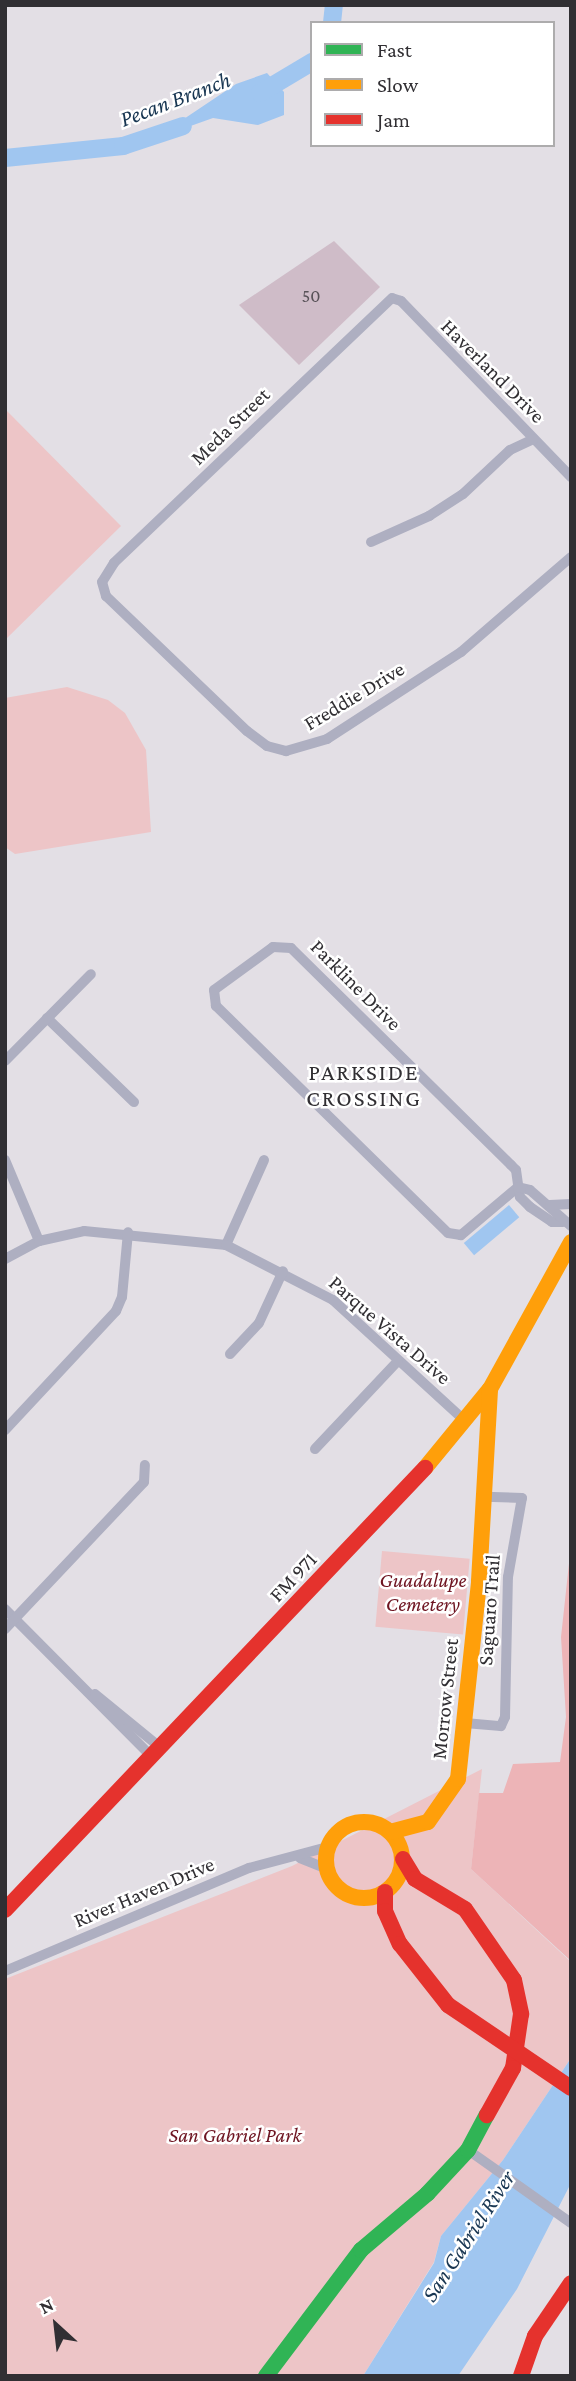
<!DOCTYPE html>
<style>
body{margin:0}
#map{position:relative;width:576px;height:2381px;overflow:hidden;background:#e3dfe5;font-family:"Crimson Pro",serif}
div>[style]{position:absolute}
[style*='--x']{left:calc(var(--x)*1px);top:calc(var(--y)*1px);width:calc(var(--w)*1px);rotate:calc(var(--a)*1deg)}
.green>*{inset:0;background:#edc5c7;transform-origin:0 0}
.forest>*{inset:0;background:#edb4b7}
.water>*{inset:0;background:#a0c6f0;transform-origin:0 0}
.river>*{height:18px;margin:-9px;padding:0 9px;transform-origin:9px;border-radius:9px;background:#a0c6f0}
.building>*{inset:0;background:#cfbcc8}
.street>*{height:10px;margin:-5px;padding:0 5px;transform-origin:5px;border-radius:5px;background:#aeafc1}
.fast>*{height:16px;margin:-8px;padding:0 8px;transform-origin:8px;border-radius:8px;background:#30b455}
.slow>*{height:16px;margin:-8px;padding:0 8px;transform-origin:8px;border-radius:8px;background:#ff9f0a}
.slow>.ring{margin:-8px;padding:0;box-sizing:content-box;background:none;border:16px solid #ff9f0a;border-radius:50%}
.jam>*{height:16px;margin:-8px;padding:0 8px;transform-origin:8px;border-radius:8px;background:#e5322d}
span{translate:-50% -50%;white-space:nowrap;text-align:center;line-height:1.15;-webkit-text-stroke:5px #fff;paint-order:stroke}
.number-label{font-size:18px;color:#585258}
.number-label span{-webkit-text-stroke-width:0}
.street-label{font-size:21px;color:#312f33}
.park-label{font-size:21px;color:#6e1421;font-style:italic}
.water-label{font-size:23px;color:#183652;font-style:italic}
.neighbourhood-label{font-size:23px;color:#312f33;letter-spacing:2px}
.frame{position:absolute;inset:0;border:7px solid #312f33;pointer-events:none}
.legend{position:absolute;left:310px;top:21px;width:245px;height:126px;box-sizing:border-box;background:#fff;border:2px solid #adacad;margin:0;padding:9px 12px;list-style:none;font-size:21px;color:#312f33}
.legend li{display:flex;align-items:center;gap:14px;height:35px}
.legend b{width:35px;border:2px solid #adacad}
.north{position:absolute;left:21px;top:2290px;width:70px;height:70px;-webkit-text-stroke:5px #fff;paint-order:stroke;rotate:333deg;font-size:19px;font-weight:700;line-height:28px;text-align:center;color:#312f33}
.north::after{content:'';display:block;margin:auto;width:24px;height:32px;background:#312f33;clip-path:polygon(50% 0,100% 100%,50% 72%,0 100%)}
</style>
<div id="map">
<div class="green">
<i style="clip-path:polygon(5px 409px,121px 526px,5px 640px)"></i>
<i style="clip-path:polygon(67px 687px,108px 700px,125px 713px,146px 750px,151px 832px,15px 854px,5px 847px,5px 698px)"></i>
<i style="left:382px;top:1551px;width:88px;height:76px;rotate:5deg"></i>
<i style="clip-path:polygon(482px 1769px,471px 1869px,571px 1962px,571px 2058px,503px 2160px,441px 2236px,434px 2262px,363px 2376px,5px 2376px,5px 1979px,292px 1866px)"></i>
</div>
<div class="forest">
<i style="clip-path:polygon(571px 1545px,571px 1961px,471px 1869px,479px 1793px,503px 1793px,513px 1764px,560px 1762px,566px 1717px,561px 1637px)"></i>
</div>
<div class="water">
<i style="clip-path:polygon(267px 73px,284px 92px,284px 115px,258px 125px,213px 118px,154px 139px,236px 84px)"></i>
<i style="left:509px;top:1205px;width:16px;height:59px;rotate:50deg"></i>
<i style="clip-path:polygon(571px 2058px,571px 2183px,517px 2289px,458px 2376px,363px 2376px,434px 2263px,441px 2236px,503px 2160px)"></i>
</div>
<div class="river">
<i style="--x:332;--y:23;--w:18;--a:-84"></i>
<i style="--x:260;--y:93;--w:61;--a:-30.8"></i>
<i style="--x:5;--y:158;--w:119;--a:-5.8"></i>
<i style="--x:123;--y:146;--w:63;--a:-18.4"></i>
</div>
<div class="building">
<i style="clip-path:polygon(334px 241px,380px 287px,299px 365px,239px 305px)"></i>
</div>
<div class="street">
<i style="--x:571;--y:477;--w:245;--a:-134"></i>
<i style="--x:401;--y:301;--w:9;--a:-162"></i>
<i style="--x:392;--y:298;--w:384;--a:136.4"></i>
<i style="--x:114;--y:563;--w:22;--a:122"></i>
<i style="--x:102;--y:582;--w:15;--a:74"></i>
<i style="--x:106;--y:596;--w:195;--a:43.8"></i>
<i style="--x:247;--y:731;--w:25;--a:37"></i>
<i style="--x:267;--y:746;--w:20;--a:15"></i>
<i style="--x:286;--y:751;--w:43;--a:-16.3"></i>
<i style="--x:327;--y:739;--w:160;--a:-33"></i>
<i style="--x:461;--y:652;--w:145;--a:-40.8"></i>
<i style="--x:371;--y:542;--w:64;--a:-24.1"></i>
<i style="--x:429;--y:516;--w:40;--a:-32.9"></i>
<i style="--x:463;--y:494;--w:64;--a:-43.1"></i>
<i style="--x:510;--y:450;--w:26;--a:-25"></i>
<i style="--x:47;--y:1018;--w:121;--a:44"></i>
<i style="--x:5;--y:1061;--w:122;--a:-45.3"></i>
<i style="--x:5;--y:1160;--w:88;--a:67.2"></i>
<i style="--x:518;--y:1187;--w:75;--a:139.9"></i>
<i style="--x:461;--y:1235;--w:13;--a:-171"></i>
<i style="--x:448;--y:1233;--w:325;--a:-135.6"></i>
<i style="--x:216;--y:1006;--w:16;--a:-97"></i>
<i style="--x:214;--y:990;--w:73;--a:-36.1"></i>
<i style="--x:273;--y:947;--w:18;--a:3"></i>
<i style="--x:291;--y:948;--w:309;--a:44.6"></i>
<i style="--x:511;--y:1165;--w:7;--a:45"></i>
<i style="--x:516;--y:1170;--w:27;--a:82"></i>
<i style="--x:520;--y:1197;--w:14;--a:45"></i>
<i style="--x:530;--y:1207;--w:27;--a:34"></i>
<i style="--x:552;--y:1222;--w:11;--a:0"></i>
<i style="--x:518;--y:1187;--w:12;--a:14"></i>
<i style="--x:530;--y:1190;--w:55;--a:41.3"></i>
<i style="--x:550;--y:1205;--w:21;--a:-3"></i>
<i style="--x:226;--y:1245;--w:93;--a:-65.9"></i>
<i style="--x:5;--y:1259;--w:38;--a:-28"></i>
<i style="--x:39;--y:1241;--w:46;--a:-12.5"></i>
<i style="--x:84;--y:1231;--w:143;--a:5.6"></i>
<i style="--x:226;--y:1245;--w:120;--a:27.2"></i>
<i style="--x:333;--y:1300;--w:179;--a:42.5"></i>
<i style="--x:230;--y:1354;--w:42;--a:-46.9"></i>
<i style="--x:259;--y:1323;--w:57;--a:-65.2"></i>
<i style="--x:5;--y:1430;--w:163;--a:-47"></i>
<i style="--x:116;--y:1311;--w:15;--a:-67"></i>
<i style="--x:122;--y:1297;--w:65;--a:-84.7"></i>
<i style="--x:315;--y:1449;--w:121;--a:-46.7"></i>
<i style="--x:5;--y:1609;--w:209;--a:45.2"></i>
<i style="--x:5;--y:1629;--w:202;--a:-46.6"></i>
<i style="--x:144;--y:1482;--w:17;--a:-87"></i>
<i style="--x:95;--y:1694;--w:85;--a:39.3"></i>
<i style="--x:465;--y:1723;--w:36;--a:5"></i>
<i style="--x:501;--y:1726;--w:10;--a:-66"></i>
<i style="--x:505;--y:1717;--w:140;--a:-88.8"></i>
<i style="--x:508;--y:1577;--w:80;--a:-80"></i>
<i style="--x:522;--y:1498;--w:37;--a:-178"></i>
<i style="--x:300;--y:1858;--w:29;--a:22"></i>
<i style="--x:5;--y:1971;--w:265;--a:-22.9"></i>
<i style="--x:249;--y:1868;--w:82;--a:-14.9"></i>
<i style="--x:468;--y:2150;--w:126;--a:35.3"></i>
</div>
<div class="fast">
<i style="--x:266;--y:2376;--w:158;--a:-53"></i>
<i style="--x:361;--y:2250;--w:87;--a:-40.3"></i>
<i style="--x:427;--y:2194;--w:60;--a:-47"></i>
<i style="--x:468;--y:2150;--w:40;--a:-62"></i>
</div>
<div class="slow">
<i style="--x:425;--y:1468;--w:102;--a:-50.6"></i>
<i style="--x:490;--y:1389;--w:168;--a:-61.1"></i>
<i class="ring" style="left:326px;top:1822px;width:60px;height:60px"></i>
<i style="--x:390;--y:1832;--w:39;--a:-15"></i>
<i style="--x:428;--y:1822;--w:52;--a:-55.1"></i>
<i style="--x:458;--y:1779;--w:199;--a:-83.9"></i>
<i style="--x:479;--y:1581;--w:192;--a:-86.7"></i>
</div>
<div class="jam">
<i style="--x:403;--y:1859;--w:23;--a:59"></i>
<i style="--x:415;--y:1879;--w:58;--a:31"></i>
<i style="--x:465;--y:1909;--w:86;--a:55.4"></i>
<i style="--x:514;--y:1980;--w:35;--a:78"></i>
<i style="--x:521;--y:2014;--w:55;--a:98.4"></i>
<i style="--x:513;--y:2068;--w:54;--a:119"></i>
<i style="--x:385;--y:1892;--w:19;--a:90"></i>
<i style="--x:385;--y:1911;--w:36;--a:66"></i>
<i style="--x:400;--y:1944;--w:78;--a:51.8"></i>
<i style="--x:448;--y:2005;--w:148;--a:34"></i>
<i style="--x:5;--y:1910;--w:610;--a:-46.46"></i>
<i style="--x:521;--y:2376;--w:42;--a:-70.7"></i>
<i style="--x:535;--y:2336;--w:64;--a:-55.8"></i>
</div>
<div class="number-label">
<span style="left:311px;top:296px">50</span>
</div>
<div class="street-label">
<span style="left:493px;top:371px;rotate:45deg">Haverland Drive</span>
<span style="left:230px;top:426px;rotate:-44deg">Meda Street</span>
<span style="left:354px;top:696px;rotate:-31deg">Freddie Drive</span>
<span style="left:356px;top:985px;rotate:45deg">Parkline Drive</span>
<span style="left:390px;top:1330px;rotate:41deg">Parque Vista Drive</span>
<span style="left:293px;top:1577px;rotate:-47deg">FM 971</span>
<span style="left:489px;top:1610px;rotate:-86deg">Saguaro Trail</span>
<span style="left:445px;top:1699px;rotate:-84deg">Morrow Street</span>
<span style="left:144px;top:1892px;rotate:-23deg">River Haven Drive</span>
</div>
<div class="park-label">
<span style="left:423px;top:1592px">Guadalupe<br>Cemetery</span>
<span style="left:235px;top:2135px">San Gabriel Park</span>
</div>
<div class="water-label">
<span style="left:175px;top:99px;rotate:-21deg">Pecan Branch</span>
<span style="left:468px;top:2236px;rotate:-57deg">San Gabriel River</span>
</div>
<div class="neighbourhood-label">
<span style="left:364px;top:1085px">PARKSIDE<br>CROSSING</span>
</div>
<div class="frame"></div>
<ul class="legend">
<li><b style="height:9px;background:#30b455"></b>Fast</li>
<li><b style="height:9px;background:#ff9f0a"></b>Slow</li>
<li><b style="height:9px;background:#e5322d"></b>Jam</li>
</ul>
<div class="north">N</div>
</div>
